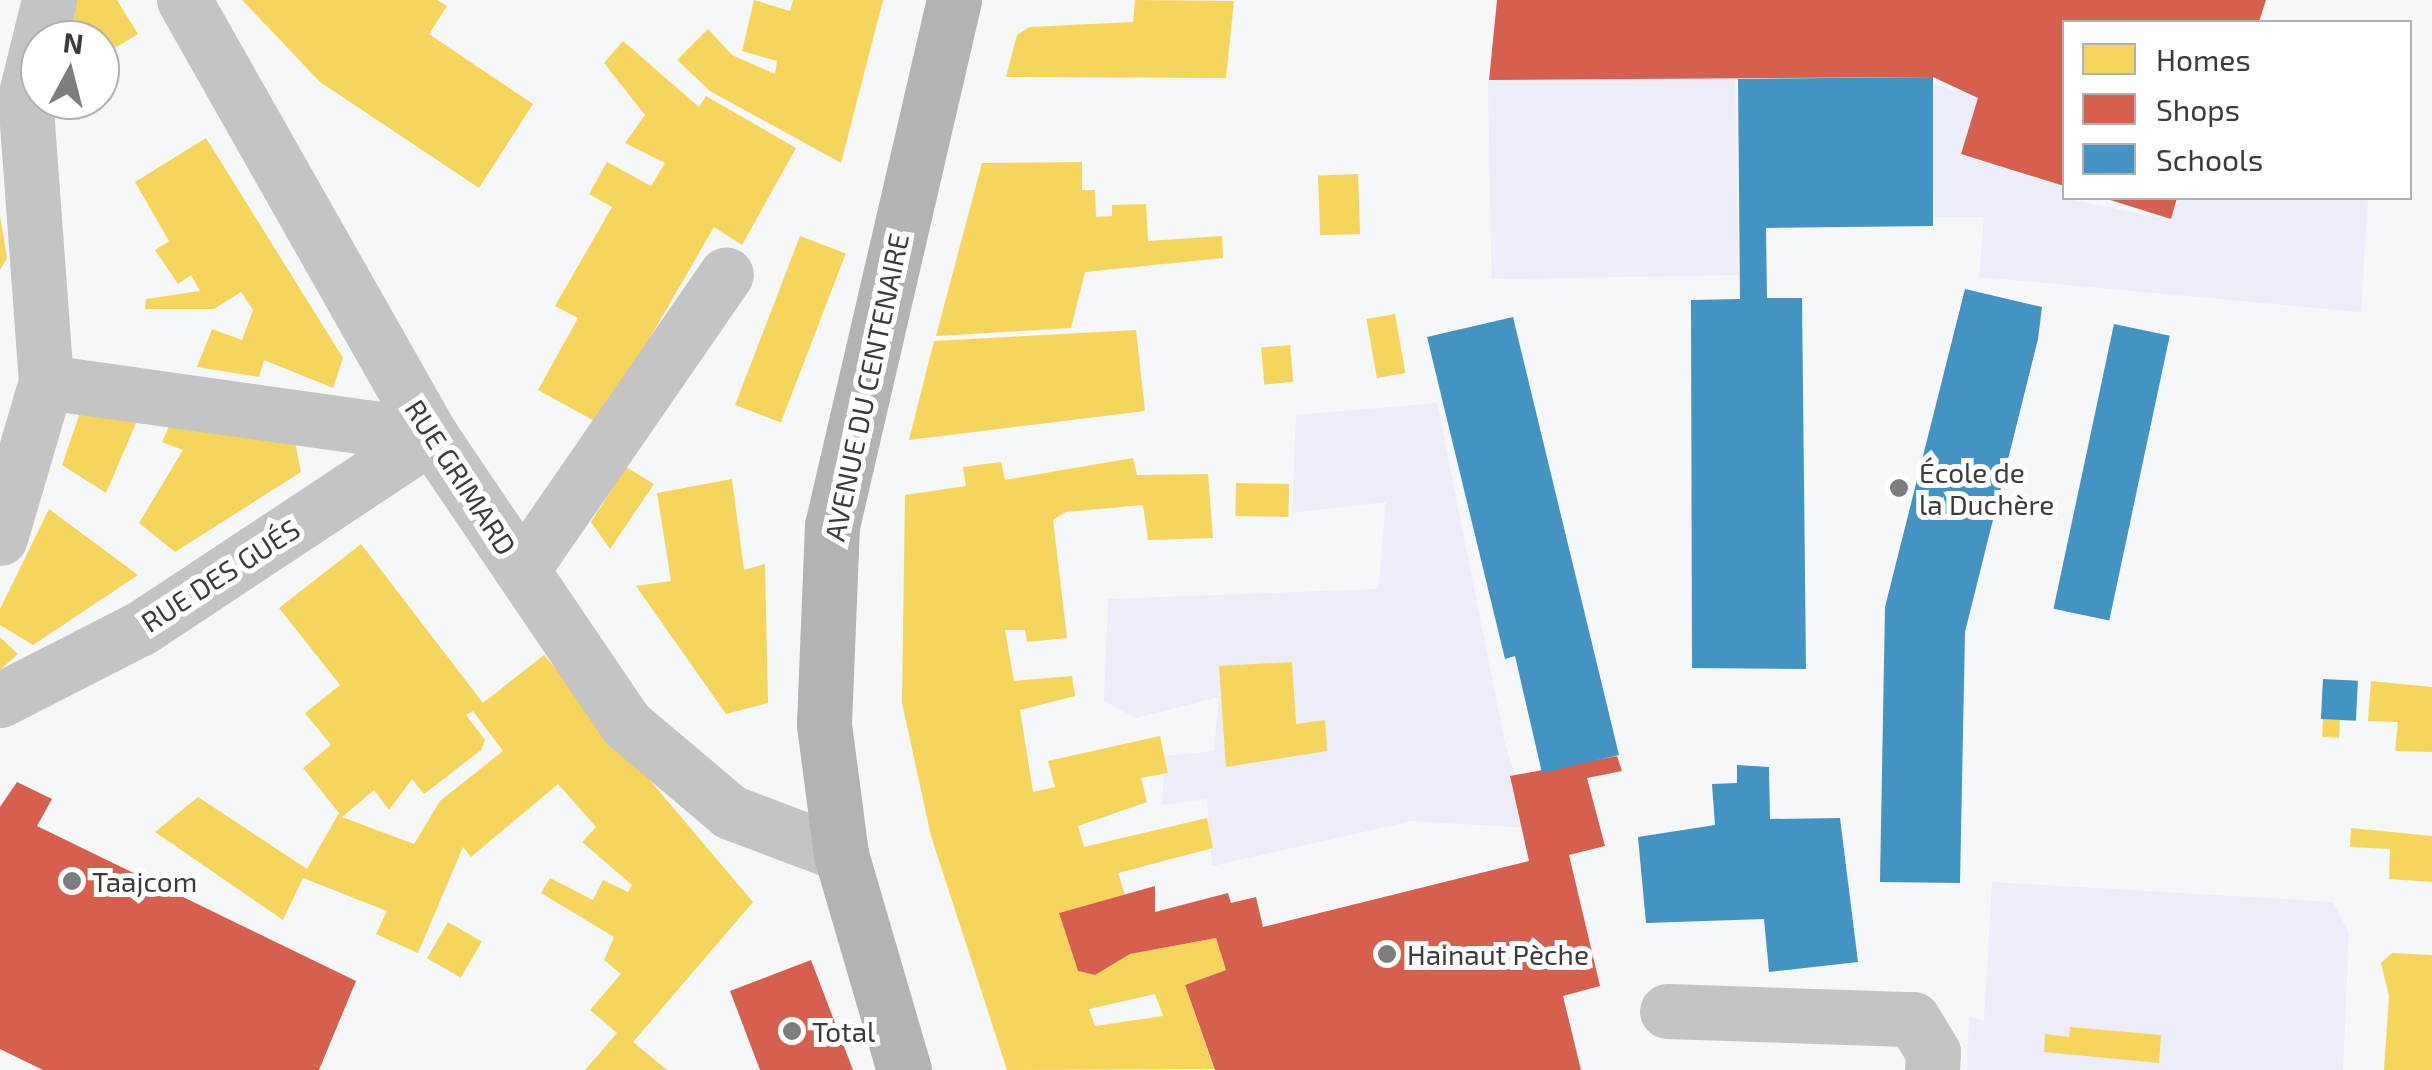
<!DOCTYPE html>
<meta charset="utf-8">
<style>
body{margin:0}
#map{position:relative;width:2432px;height:1070px;overflow:hidden;background:#f5f7f9;font-family:"Exo 2",sans-serif}
div>[style]{position:absolute}
[style*='--x']{left:calc(var(--x)*1px);top:calc(var(--y)*1px);width:calc(var(--w)*1px);rotate:calc(var(--a)*1deg)}
.green>*{inset:0;background:#ecedf9;transform-origin:0 0}
.homes>*{inset:0;background:#f6d55c;transform-origin:0 0}
.shops>*{inset:0;background:#d6604d}
.schools>*{inset:0;background:#4393c3;transform-origin:0 0}
.minor>*{height:55px;margin:-27.5px;padding:0 27.5px;transform-origin:27.5px;border-radius:27.5px;background:#c4c4c4}
.major>*{height:55px;margin:-27.5px;padding:0 27.5px;transform-origin:27.5px;border-radius:27.5px;background:#b3b3b3}
.dots>*{width:28px;height:28px;translate:-50% -50%;box-sizing:border-box;border:5px solid #fff;border-radius:50%}
span{translate:-50% -50%;white-space:nowrap;text-align:center;line-height:1.15;-webkit-text-stroke:10px #fff;paint-order:stroke}
.street-label{font-size:28px;color:#3a3b3c}
.poi-label{font-size:28px;color:#3a3b3c}
.left{translate:0 -50%;text-align:left}
.legend{position:absolute;left:2062px;top:20px;width:350px;height:180px;box-sizing:border-box;background:#fff;border:2px solid #b0b1b1;margin:0;padding:12px 18px;list-style:none;font-size:30px;color:#3a3b3c}
.legend li{display:flex;align-items:center;gap:20px;height:50px}
.legend b{width:50px;border:2px solid #b0b1b1}
.north{position:absolute;left:20px;top:20px;width:100px;height:100px;box-sizing:border-box;background:#fff;border:2px solid #b0b1b1;border-radius:50%;rotate:7deg;font-size:28px;font-weight:700;line-height:40px;text-align:center;color:#3a3b3c}
.north::after{content:'';display:block;margin:auto;width:35px;height:45px;background:#7b7d7e;clip-path:polygon(50% 0,100% 100%,50% 72%,0 100%)}
</style>
<div id="map">
<div class="green">
<i style="left:1735px;top:76px;width:199px;height:247px;rotate:89deg"></i>
<i style="clip-path:polygon(1931px 83px,1979px 98px,1961px 155px,2064px 187px,2064px 198px,2171px 220px,2178px 198px,2368px 198px,2361px 312px,1979px 277px,1984px 217px,1934px 217px)"></i>
<i style="clip-path:polygon(1437px 403px,1505px 743px,1532px 828px,1412px 821px,1212px 866px,1207px 799px,1162px 805px,1165px 756px,1214px 751px,1219px 697px,1136px 718px,1104px 701px,1108px 599px,1378px 589px,1386px 502px,1292px 513px,1296px 415px)"></i>
<i style="clip-path:polygon(1992px 882px,2333px 902px,2349px 933px,2343px 1070px,1967px 1070px,1969px 1017px,1984px 1020px)"></i>
</div>
<div class="homes">
<i style="clip-path:polygon(77px 0,117px 0,138px 34px,100px 57px,100px 40px,69px 40px)"></i>
<i style="clip-path:polygon(242px 0,437px 0,447px 6px,429px 34px,533px 104px,479px 188px,320px 82px)"></i>
<i style="clip-path:polygon(754px 0,790px 11px,793px 0,883px 0,841px 163px,710px 91px,677px 60px,708px 29px,732px 55px,775px 74px,777px 61px,742px 51px)"></i>
<i style="clip-path:polygon(1135px 0,1234px 1px,1226px 78px,1006px 77px,1017px 35px,1029px 27px,1133px 22px)"></i>
<i style="clip-path:polygon(623px 41px,699px 107px,706px 96px,796px 148px,742px 245px,714px 227px,600px 424px,538px 390px,578px 318px,555px 306px,612px 207px,589px 194px,607px 162px,651px 186px,665px 163px,625px 143px,645px 115px,604px 63px)"></i>
<i style="clip-path:polygon(206px 138px,343px 358px,333px 388px,264px 360px,259px 377px,197px 367px,212px 329px,242px 340px,253px 310px,241px 292px,214px 309px,145px 309px,146px 299px,200px 291px,191px 275px,178px 284px,155px 250px,169px 241px,135px 182px)"></i>
<i style="clip-path:polygon(1082px 162px,1082px 190px,1095px 190px,1096px 217px,1112px 216px,1112px 205px,1146px 204px,1148px 241px,1222px 236px,1223px 258px,1085px 272px,1071px 328px,936px 336px,982px 163px)"></i>
<i style="left:1358px;top:174px;width:60px;height:40px;rotate:88deg"></i>
<i style="clip-path:polygon(0 216px,7px 258px,0 270px)"></i>
<i style="left:800px;top:236px;width:49px;height:181px;rotate:21deg"></i>
<i style="left:1395px;top:314px;width:60px;height:29px;rotate:80deg"></i>
<i style="clip-path:polygon(1136px 330px,1145px 411px,909px 440px,934px 341px)"></i>
<i style="left:1290px;top:345px;width:37px;height:29px;rotate:85deg"></i>
<i style="clip-path:polygon(82px 407px,139px 416px,106px 493px,62px 465px)"></i>
<i style="clip-path:polygon(171px 422px,294px 437px,301px 472px,175px 552px,139px 523px,183px 450px,162px 442px)"></i>
<i style="clip-path:polygon(evenodd,1133px 458px,1137px 475px,1208px 474px,1213px 538px,1148px 540px,1143px 505px,1066px 512px,1053px 520px,1067px 638px,1027px 642px,1025px 630px,1005px 630px,1014px 681px,1072px 676px,1075px 696px,1020px 710px,1033px 792px,1055px 787px,1048px 761px,1160px 736px,1168px 773px,1141px 778px,1147px 802px,1078px 826px,1084px 847px,1207px 818px,1213px 848px,1118px 873px,1125px 895px,1059px 913px,1078px 971px,1095px 975px,1130px 954px,1216px 938px,1226px 970px,1185px 985px,1214px 1069px,1007px 1070px,931px 836px,902px 703px,905px 495px,966px 486px,963px 467px,1001px 462px,1005px 480px,1133px 458px,1155px 994px,1163px 1016px,1095px 1026px,1089px 1009px,1155px 994px)"></i>
<i style="clip-path:polygon(626px 467px,654px 484px,610px 549px,591px 522px)"></i>
<i style="clip-path:polygon(732px 479px,744px 570px,765px 564px,768px 703px,726px 714px,636px 586px,671px 581px,657px 493px)"></i>
<i style="left:1236px;top:483px;width:53px;height:33px;rotate:1deg"></i>
<i style="clip-path:polygon(49px 509px,138px 575px,33px 645px,0 625px,0 609px)"></i>
<i style="clip-path:polygon(evenodd,361px 544px,483px 703px,544px 655px,753px 902px,633px 1042px,667px 1070px,585px 1070px,617px 1033px,590px 1010px,621px 974px,604px 960px,614px 937px,541px 893px,550px 878px,593px 900px,603px 880px,628px 892px,632px 885px,582px 842px,596px 827px,558px 784px,471px 857px,463px 847px,418px 953px,376px 934px,387px 911px,303px 878px,283px 920px,155px 832px,198px 797px,307px 869px,339px 813px,303px 768px,331px 745px,305px 713px,340px 685px,279px 608px,361px 544px,473px 711px,503px 751px,440px 801px,414px 844px,342px 817px,374px 790px,389px 810px,412px 779px,424px 794px,481px 750px,485px 740px,466px 715px,473px 711px)"></i>
<i style="clip-path:polygon(0 637px,18px 654px,0 670px)"></i>
<i style="clip-path:polygon(1292px 662px,1296px 724px,1325px 720px,1327px 751px,1226px 767px,1219px 666px)"></i>
<i style="clip-path:polygon(2371px 681px,2432px 687px,2432px 752px,2395px 751px,2398px 722px,2368px 721px)"></i>
<i style="left:2323px;top:719px;width:17px;height:18px;rotate:3deg"></i>
<i style="clip-path:polygon(2351px 828px,2432px 836px,2432px 882px,2389px 879px,2390px 849px,2350px 847px)"></i>
<i style="left:448px;top:922px;width:39px;height:42px;rotate:30deg"></i>
<i style="clip-path:polygon(2392px 953px,2432px 955px,2432px 1070px,2384px 1070px,2389px 996px,2381px 963px)"></i>
<i style="clip-path:polygon(2070px 1027px,2161px 1035px,2159px 1063px,2044px 1052px,2045px 1034px,2069px 1037px)"></i>
</div>
<div class="shops">
<i style="clip-path:polygon(1497px 0,2266px 0,2259px 22px,2064px 22px,2064px 186px,1961px 154px,1978px 98px,1933px 77px,1489px 80px)"></i>
<i style="clip-path:polygon(2104px 198px,2177px 198px,2171px 219px)"></i>
<i style="clip-path:polygon(1617px 756px,1622px 771px,1587px 778px,1605px 846px,1569px 855px,1600px 986px,1563px 996px,1581px 1070px,1215px 1070px,1185px 985px,1226px 970px,1216px 938px,1130px 954px,1095px 975px,1078px 971px,1059px 913px,1155px 886px,1155px 912px,1228px 893px,1231px 903px,1256px 897px,1263px 927px,1529px 861px,1510px 776px)"></i>
<i style="clip-path:polygon(17px 782px,52px 799px,37px 826px,356px 981px,319px 1070px,43px 1070px,0 1049px,0 807px)"></i>
<i style="clip-path:polygon(811px 960px,853px 1070px,760px 1070px,730px 991px)"></i>
</div>
<div class="schools">
<i style="clip-path:polygon(1933px 77px,1933px 226px,1766px 228px,1767px 298px,1802px 298px,1806px 669px,1692px 668px,1691px 300px,1740px 299px,1738px 79px)"></i>
<i style="clip-path:polygon(1965px 289px,2042px 307px,2038px 339px,1965px 632px,1960px 883px,1880px 882px,1885px 607px)"></i>
<i style="clip-path:polygon(1513px 317px,1619px 755px,1542px 773px,1515px 656px,1505px 659px,1427px 337px)"></i>
<i style="left:2114px;top:324px;width:57px;height:291px;rotate:12deg"></i>
<i style="left:2323px;top:679px;width:35px;height:40px;rotate:3deg"></i>
<i style="clip-path:polygon(1737px 765px,1769px 767px,1770px 819px,1840px 818px,1858px 962px,1769px 972px,1764px 919px,1646px 923px,1638px 837px,1715px 825px,1712px 784px,1737px 783px)"></i>
</div>
<div class="minor">
<i style="--x:184;--y:0;--w:501;--a:60.47"></i>
<i style="--x:431;--y:436;--w:348;--a:55.9"></i>
<i style="--x:626;--y:724;--w:136;--a:40.2"></i>
<i style="--x:730;--y:812;--w:119;--a:20.7"></i>
<i style="--x:46;--y:382;--w:389;--a:8"></i>
<i style="--x:0;--y:538;--w:163;--a:-73.6"></i>
<i style="--x:46;--y:382;--w:285;--a:-94.2"></i>
<i style="--x:25;--y:98;--w:101;--a:-76.2"></i>
<i style="--x:522;--y:570;--w:359;--a:-55.4"></i>
<i style="--x:0;--y:700;--w:158;--a:-27.1"></i>
<i style="--x:141;--y:628;--w:348;--a:-33.5"></i>
<i style="--x:1667;--y:1011;--w:246;--a:1.9"></i>
<i style="--x:1913;--y:1019;--w:39;--a:59"></i>
<i style="--x:1933;--y:1052;--w:18;--a:93"></i>
</div>
<div class="major">
<i style="--x:904;--y:1070;--w:225;--a:-106.3"></i>
<i style="--x:841;--y:854;--w:131;--a:-97.5"></i>
<i style="--x:824;--y:724;--w:198;--a:-87.7"></i>
<i style="--x:832;--y:526;--w:540;--a:-76.94"></i>
</div>
<div class="dots">
<i style="left:1899px;top:488px;background:#7b7d7e"></i>
<i style="left:72px;top:881px;background:#7b7d7e"></i>
<i style="left:1387px;top:954px;background:#7b7d7e"></i>
<i style="left:792px;top:1031px;background:#7b7d7e"></i>
</div>
<div class="street-label">
<span style="left:866px;top:387px;rotate:-78deg">AVENUE DU CENTENAIRE</span>
<span style="left:461px;top:477px;rotate:57deg">RUE GRIMARD</span>
<span style="left:220px;top:575px;rotate:-33deg">RUE DES GUÉS</span>
</div>
<div class="poi-label">
<span class="left" style="left:1919px;top:488px">École de<br>la Duchère</span>
<span class="left" style="left:92px;top:881px">Taajcom</span>
<span class="left" style="left:1407px;top:954px">Hainaut Pèche</span>
<span class="left" style="left:812px;top:1031px">Total</span>
</div>
<ul class="legend">
<li><b style="height:28px;background:#f6d55c"></b>Homes</li>
<li><b style="height:28px;background:#d6604d"></b>Shops</li>
<li><b style="height:28px;background:#4393c3"></b>Schools</li>
</ul>
<div class="north">N</div>
</div>
